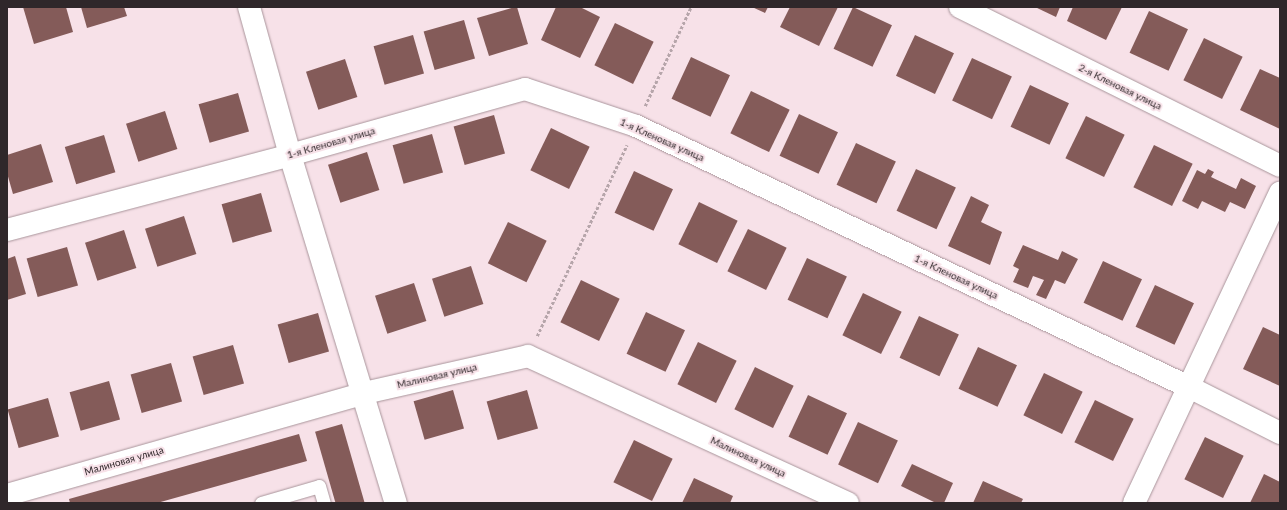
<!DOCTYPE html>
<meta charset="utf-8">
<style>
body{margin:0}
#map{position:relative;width:1287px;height:510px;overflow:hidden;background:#f7e1e8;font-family:Lato,sans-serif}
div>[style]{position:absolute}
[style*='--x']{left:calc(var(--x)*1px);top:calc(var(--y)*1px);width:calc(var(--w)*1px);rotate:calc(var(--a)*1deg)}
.building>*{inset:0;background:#845b59;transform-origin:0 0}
.path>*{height:2.5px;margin-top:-1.25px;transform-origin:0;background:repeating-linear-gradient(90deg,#b6a5aa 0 3px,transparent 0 5px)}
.roads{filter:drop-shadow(0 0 1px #a9959b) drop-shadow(0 0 1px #a9959b)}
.lane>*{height:13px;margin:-6.5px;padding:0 6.5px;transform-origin:6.5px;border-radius:6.5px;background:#fff}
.street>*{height:22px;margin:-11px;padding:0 11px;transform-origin:11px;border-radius:11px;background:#fff}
span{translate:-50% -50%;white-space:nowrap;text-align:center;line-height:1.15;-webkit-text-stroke:4px #f7e1e8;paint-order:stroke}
.street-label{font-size:10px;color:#2f272a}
.frame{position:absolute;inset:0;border:8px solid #2f272a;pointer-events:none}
</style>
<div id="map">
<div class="building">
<i style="clip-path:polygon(23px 7px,66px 7px,73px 32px,34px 44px)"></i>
<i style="clip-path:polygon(81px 7px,124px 7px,127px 16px,87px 28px)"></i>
<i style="clip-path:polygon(515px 7px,517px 7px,528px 44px,489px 56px,477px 18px)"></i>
<i style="clip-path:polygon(556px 7px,580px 7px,600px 17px,580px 58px,541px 40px)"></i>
<i style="clip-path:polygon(752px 7px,768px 7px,765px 13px)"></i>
<i style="clip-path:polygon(790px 7px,838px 7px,819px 46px,780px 27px)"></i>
<i style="left:853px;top:7px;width:43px;height:46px;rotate:25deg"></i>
<i style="clip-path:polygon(1035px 7px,1060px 7px,1056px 17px)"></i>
<i style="clip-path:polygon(1073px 7px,1122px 7px,1106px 40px,1067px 21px)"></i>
<i style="left:1149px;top:11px;width:43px;height:46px;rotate:25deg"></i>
<i style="left:464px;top:20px;width:40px;height:42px;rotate:74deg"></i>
<i style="left:615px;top:23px;width:43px;height:47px;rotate:26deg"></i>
<i style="left:413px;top:35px;width:40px;height:41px;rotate:74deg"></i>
<i style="left:915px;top:35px;width:43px;height:45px;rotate:25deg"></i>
<i style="left:1204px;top:38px;width:43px;height:47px;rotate:26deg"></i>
<i style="left:691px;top:57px;width:43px;height:46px;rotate:25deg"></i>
<i style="left:972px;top:58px;width:44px;height:47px;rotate:25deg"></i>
<i style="left:345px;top:59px;width:40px;height:41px;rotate:72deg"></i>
<i style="clip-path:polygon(1260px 69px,1280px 78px,1280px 129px,1240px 110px)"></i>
<i style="left:1030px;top:85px;width:43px;height:46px;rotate:25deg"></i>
<i style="left:751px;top:91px;width:43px;height:47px;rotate:26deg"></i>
<i style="left:238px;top:93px;width:40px;height:41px;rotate:74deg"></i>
<i style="left:165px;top:111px;width:40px;height:41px;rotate:72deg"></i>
<i style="left:799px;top:114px;width:43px;height:46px;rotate:25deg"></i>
<i style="left:494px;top:115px;width:40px;height:42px;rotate:74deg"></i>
<i style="left:1086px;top:116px;width:43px;height:47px;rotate:26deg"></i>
<i style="left:551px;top:128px;width:43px;height:47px;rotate:26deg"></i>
<i style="left:432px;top:134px;width:40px;height:41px;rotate:74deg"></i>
<i style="left:104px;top:135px;width:39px;height:41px;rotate:73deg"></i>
<i style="left:856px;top:143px;width:44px;height:46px;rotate:25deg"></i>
<i style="clip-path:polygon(41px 144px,53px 182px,13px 194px,7px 173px,7px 155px)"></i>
<i style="left:1154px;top:145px;width:43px;height:47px;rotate:26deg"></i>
<i style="left:367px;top:152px;width:40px;height:41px;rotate:72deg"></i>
<i style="left:916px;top:169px;width:44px;height:46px;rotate:25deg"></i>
<i style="clip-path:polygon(1208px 169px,1214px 172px,1211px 177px,1236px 189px,1241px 178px,1256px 186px,1245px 209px,1230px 202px,1225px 212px,1202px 201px,1198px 209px,1182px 201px,1197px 170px,1205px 174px)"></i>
<i style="left:634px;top:171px;width:43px;height:46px;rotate:25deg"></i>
<i style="left:261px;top:193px;width:40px;height:41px;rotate:74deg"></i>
<i style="clip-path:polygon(971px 196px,989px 205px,981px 222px,1002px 232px,990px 265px,948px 246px)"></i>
<i style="left:699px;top:202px;width:43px;height:47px;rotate:26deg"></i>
<i style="left:184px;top:216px;width:40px;height:41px;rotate:72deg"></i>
<i style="left:508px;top:222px;width:43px;height:46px;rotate:26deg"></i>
<i style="left:748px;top:229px;width:43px;height:47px;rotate:26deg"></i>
<i style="left:124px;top:230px;width:40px;height:41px;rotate:72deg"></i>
<i style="clip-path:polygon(1023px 245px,1058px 260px,1062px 251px,1078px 259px,1065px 284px,1055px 280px,1046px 299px,1036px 295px,1044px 280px,1033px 276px,1028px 288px,1013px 282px,1019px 269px,1013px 266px)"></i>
<i style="left:67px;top:247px;width:40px;height:42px;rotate:74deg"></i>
<i style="clip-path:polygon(15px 256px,26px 294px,7px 300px,7px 259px)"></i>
<i style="left:807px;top:258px;width:44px;height:46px;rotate:25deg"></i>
<i style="left:1103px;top:261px;width:43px;height:46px;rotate:25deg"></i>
<i style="left:471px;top:266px;width:40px;height:41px;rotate:72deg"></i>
<i style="left:581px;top:280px;width:43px;height:47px;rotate:26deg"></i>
<i style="left:414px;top:283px;width:40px;height:41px;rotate:72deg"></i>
<i style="left:1155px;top:285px;width:43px;height:46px;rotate:25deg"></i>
<i style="left:863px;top:293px;width:43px;height:47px;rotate:26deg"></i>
<i style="left:646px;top:312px;width:43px;height:46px;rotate:25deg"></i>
<i style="left:318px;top:313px;width:40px;height:42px;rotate:74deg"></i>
<i style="left:919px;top:316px;width:44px;height:46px;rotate:25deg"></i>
<i style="clip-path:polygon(1263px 327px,1280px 335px,1280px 386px,1243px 369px)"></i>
<i style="left:698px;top:342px;width:43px;height:47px;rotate:26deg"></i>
<i style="left:233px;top:345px;width:40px;height:42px;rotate:74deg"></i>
<i style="left:978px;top:347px;width:43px;height:46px;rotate:25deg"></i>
<i style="left:171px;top:363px;width:40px;height:42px;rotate:74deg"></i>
<i style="left:755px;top:367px;width:43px;height:47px;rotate:26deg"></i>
<i style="left:1044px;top:373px;width:43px;height:47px;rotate:26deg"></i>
<i style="left:109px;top:381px;width:40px;height:41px;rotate:74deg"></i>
<i style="left:453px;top:390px;width:40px;height:41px;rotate:74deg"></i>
<i style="left:527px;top:390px;width:40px;height:42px;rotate:74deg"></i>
<i style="left:808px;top:395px;width:43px;height:46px;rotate:25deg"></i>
<i style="left:48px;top:398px;width:40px;height:42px;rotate:74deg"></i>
<i style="left:1095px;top:400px;width:43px;height:47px;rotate:26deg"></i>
<i style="left:858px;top:422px;width:44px;height:47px;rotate:25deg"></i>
<i style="left:342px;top:424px;width:82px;height:28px;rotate:74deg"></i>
<i style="clip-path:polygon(299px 434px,307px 461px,157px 503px,70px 503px,69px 499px)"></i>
<i style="left:1205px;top:437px;width:43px;height:47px;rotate:26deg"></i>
<i style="left:634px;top:440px;width:43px;height:47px;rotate:26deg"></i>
<i style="clip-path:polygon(912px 464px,953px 483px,944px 503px,936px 503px,901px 486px)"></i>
<i style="clip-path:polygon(1264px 474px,1280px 482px,1280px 503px,1250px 503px)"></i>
<i style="clip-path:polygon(694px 478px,733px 496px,730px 503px,682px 503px)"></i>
<i style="clip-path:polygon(983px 481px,1023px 499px,1021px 503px,973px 503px)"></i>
</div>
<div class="path">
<i style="--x:645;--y:106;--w:109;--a:-65.1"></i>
<i style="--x:537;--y:336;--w:211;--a:-64.8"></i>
</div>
<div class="roads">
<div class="lane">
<i style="--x:261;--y:503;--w:60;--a:-16.3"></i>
<i style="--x:319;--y:486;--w:18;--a:74"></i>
</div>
<div class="street">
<i style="--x:249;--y:7;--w:154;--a:74.5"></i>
<i style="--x:290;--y:155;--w:364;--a:73.1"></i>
<i style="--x:960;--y:7;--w:357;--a:26.4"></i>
<i style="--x:7;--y:230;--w:293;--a:-14.8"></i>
<i style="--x:290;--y:155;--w:244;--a:-15.7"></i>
<i style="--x:525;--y:89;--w:117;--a:18.4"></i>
<i style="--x:636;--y:126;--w:611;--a:25.27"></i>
<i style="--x:1189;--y:387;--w:102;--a:26.8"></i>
<i style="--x:7;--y:495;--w:371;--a:-15.9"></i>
<i style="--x:364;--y:393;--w:168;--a:-12.7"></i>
<i style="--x:528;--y:356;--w:352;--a:24.7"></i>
<i style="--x:1134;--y:503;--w:343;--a:-64.8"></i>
</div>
</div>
<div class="street-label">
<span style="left:1120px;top:87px;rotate:26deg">2-я Кленовая улица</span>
<span style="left:662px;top:140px;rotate:24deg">1-я Кленовая улица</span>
<span style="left:331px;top:143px;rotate:-16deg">1-я Кленовая улица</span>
<span style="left:956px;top:277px;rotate:25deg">1-я Кленовая улица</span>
<span style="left:437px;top:376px;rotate:-13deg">Малиновая улица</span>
<span style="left:748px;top:457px;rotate:25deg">Малиновая улица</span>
<span style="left:124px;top:461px;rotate:-16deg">Малиновая улица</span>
</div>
<div class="frame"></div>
</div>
